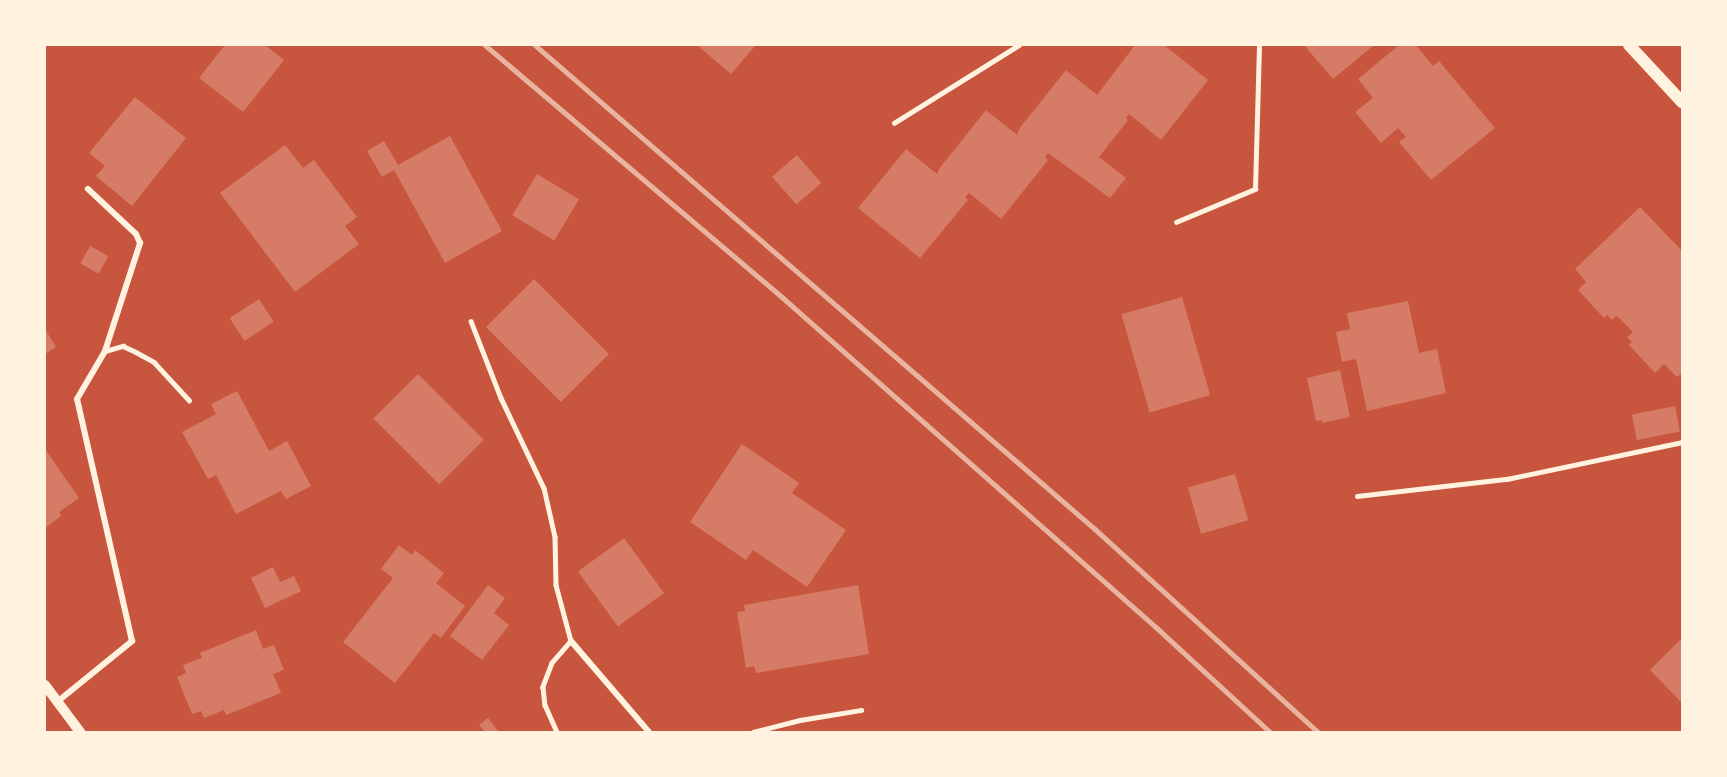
<!DOCTYPE html>
<style>
body{margin:0}
#map{position:relative;width:1727px;height:777px;overflow:hidden;background:#c8553d;font-family:"Fira Sans Condensed",sans-serif}
div>[style]{position:absolute}
[style*='--x']{left:calc(var(--x)*1px);top:calc(var(--y)*1px);width:calc(var(--w)*1px);rotate:calc(var(--a)*1deg)}
.building>*{inset:0;background:#d67c66;transform-origin:0 0}
.service>*{height:4.5px;margin:-2.25px;padding:0 2.25px;transform-origin:2.25px;border-radius:2.25px;background:#fff3e0}
.minor>*{height:6px;margin:-3px;padding:0 3px;transform-origin:3px;border-radius:3px;background:#fff3e0}
.tertiary>*{height:10px;margin:-5px;padding:0 5px;transform-origin:5px;border-radius:5px;background:#fff3e0}
.secondary>*{height:12px;margin:-6px;padding:0 6px;transform-origin:6px;border-radius:6px;background:#fff3e0}
.rail>*{height:4.5px;margin:-2.25px;padding:0 2.25px;transform-origin:2.25px;border-radius:2.25px;background:#e9b49f}
span{translate:-50% -50%;white-space:nowrap;text-align:center;line-height:1.15;-webkit-text-stroke:6px #fff3e0;paint-order:stroke}
.frame{position:absolute;inset:0;border:46px solid #fff3e0;pointer-events:none}
</style>
<div id="map">
<div class="building">
<i style="clip-path:polygon(225px 45px,265px 45px,284px 60px,243px 112px,199px 78px)"></i>
<i style="clip-path:polygon(697px 45px,756px 45px,731px 74px)"></i>
<i style="clip-path:polygon(1135px 45px,1164px 45px,1208px 80px,1161px 140px,1129px 114px,1126px 118px,1128px 120px,1099px 157px,1126px 178px,1110px 198px,1048px 153px,1045px 157px,1048px 160px,1001px 219px,969px 193px,965px 197px,968px 200px,920px 258px,858px 208px,906px 149px,937px 174px,939px 169px,986px 110px,1017px 135px,1019px 129px,1066px 70px,1097px 95px)"></i>
<i style="clip-path:polygon(1304px 45px,1374px 45px,1333px 79px)"></i>
<i style="clip-path:polygon(1399px 45px,1416px 45px,1433px 66px,1439px 61px,1495px 128px,1431px 180px,1399px 142px,1406px 137px,1398px 128px,1381px 143px,1355px 112px,1373px 98px,1358px 79px)"></i>
<i style="clip-path:polygon(135px 97px,186px 138px,132px 206px,96px 176px,105px 166px,89px 153px)"></i>
<i style="clip-path:polygon(450px 136px,502px 231px,445px 263px,394px 170px,382px 177px,367px 151px,384px 141px,398px 165px)"></i>
<i style="clip-path:polygon(285px 145px,303px 168px,314px 160px,357px 217px,345px 226px,359px 244px,295px 292px,220px 193px)"></i>
<i style="left:797px;top:155px;width:37px;height:33px;rotate:49deg"></i>
<i style="left:537px;top:174px;width:49px;height:48px;rotate:31deg"></i>
<i style="clip-path:polygon(1640px 207px,1682px 251px,1682px 373px,1677px 377px,1664px 364px,1655px 373px,1629px 345px,1632px 342px,1627px 337px,1633px 332px,1617px 316px,1612px 320px,1607px 315px,1604px 318px,1578px 290px,1586px 282px,1575px 269px)"></i>
<i style="left:90px;top:246px;width:21px;height:20px;rotate:29deg"></i>
<i style="left:534px;top:279px;width:106px;height:68px;rotate:45deg"></i>
<i style="left:1182px;top:297px;width:102px;height:63px;rotate:74deg"></i>
<i style="left:259px;top:299px;width:27px;height:35px;rotate:57deg"></i>
<i style="clip-path:polygon(1408px 301px,1419px 353px,1437px 349px,1446px 393px,1367px 411px,1356px 359px,1342px 362px,1336px 332px,1350px 329px,1347px 313px)"></i>
<i style="clip-path:polygon(45px 329px,56px 347px,45px 354px)"></i>
<i style="clip-path:polygon(1340px 370px,1350px 417px,1322px 423px,1322px 420px,1316px 421px,1307px 378px)"></i>
<i style="left:418px;top:374px;width:93px;height:63px;rotate:45deg"></i>
<i style="clip-path:polygon(237px 391px,269px 451px,287px 441px,311px 486px,286px 499px,281px 491px,236px 514px,216px 475px,208px 479px,182px 432px,216px 414px,211px 404px)"></i>
<i style="left:1675px;top:406px;width:26px;height:44px;rotate:79deg"></i>
<i style="clip-path:polygon(742px 444px,799px 483px,792px 493px,846px 530px,807px 587px,753px 550px,746px 560px,690px 522px)"></i>
<i style="clip-path:polygon(45px 449px,79px 498px,59px 512px,61px 516px,45px 528px)"></i>
<i style="left:1235px;top:474px;width:48px;height:49px;rotate:74deg"></i>
<i style="left:624px;top:538px;width:68px;height:57px;rotate:54deg"></i>
<i style="clip-path:polygon(399px 545px,412px 555px,415px 550px,444px 573px,436px 583px,465px 606px,441px 638px,434px 633px,395px 683px,343px 642px,393px 578px,381px 569px)"></i>
<i style="clip-path:polygon(273px 567px,280px 582px,294px 576px,301px 591px,265px 608px,251px 578px)"></i>
<i style="clip-path:polygon(488px 585px,505px 598px,494px 613px,509px 625px,482px 660px,450px 636px)"></i>
<i style="clip-path:polygon(858px 585px,869px 654px,756px 673px,754px 666px,746px 668px,737px 612px,745px 611px,744px 605px)"></i>
<i style="clip-path:polygon(256px 630px,263px 649px,274px 645px,284px 670px,273px 674px,281px 693px,226px 715px,224px 710px,204px 718px,201px 711px,192px 714px,177px 677px,186px 673px,183px 665px,202px 658px,200px 653px)"></i>
<i style="clip-path:polygon(1680px 640px,1682px 642px,1682px 703px,1650px 670px)"></i>
<i style="clip-path:polygon(488px 718px,499px 732px,485px 732px,479px 725px)"></i>
</div>
<div class="service">
<i style="--x:894;--y:123;--w:147;--a:-32"></i>
<i style="--x:1176;--y:222;--w:86;--a:-22.7"></i>
<i style="--x:1255;--y:189;--w:144;--a:-88.4"></i>
<i style="--x:471;--y:321;--w:83;--a:68.7"></i>
<i style="--x:501;--y:398;--w:100;--a:64.5"></i>
<i style="--x:544;--y:488;--w:50;--a:77.3"></i>
<i style="--x:555;--y:537;--w:48;--a:88.8"></i>
<i style="--x:556;--y:585;--w:58;--a:75"></i>
<i style="--x:571;--y:641;--w:29;--a:131"></i>
<i style="--x:552;--y:663;--w:26;--a:111"></i>
<i style="--x:543;--y:687;--w:18;--a:84"></i>
<i style="--x:545;--y:705;--w:30;--a:66"></i>
<i style="--x:105;--y:351;--w:19;--a:-16"></i>
<i style="--x:123;--y:346;--w:14;--a:25"></i>
<i style="--x:136;--y:352;--w:21;--a:29"></i>
<i style="--x:154;--y:362;--w:52;--a:47.4"></i>
<i style="--x:1357;--y:496;--w:151;--a:-6.5"></i>
<i style="--x:1507;--y:479;--w:179;--a:-11.9"></i>
<i style="--x:753;--y:732;--w:49;--a:-14.3"></i>
<i style="--x:800;--y:720;--w:62;--a:-9.3"></i>
</div>
<div class="minor">
<i style="--x:571;--y:641;--w:120;--a:49.4"></i>
<i style="--x:57;--y:702;--w:97;--a:-39.1"></i>
<i style="--x:132;--y:641;--w:248;--a:-102.8"></i>
<i style="--x:77;--y:399;--w:56;--a:-59.7"></i>
<i style="--x:105;--y:351;--w:114;--a:-72"></i>
<i style="--x:140;--y:243;--w:10;--a:-114"></i>
<i style="--x:136;--y:234;--w:66;--a:-136.8"></i>
</div>
<div class="tertiary">
<i style="--x:45;--y:685;--w:59;--a:53.3"></i>
</div>
<div class="secondary">
<i style="--x:1629;--y:45;--w:78;--a:47.1"></i>
</div>
<div class="rail">
<i style="--x:485;--y:45;--w:390;--a:40.3"></i>
<i style="--x:782;--y:297;--w:500;--a:41.43"></i>
<i style="--x:1157;--y:628;--w:154;--a:42.6"></i>
<i style="--x:535;--y:45;--w:740;--a:40.84"></i>
<i style="--x:1095;--y:529;--w:302;--a:42.3"></i>
</div>
<div class="frame"></div>
</div>
